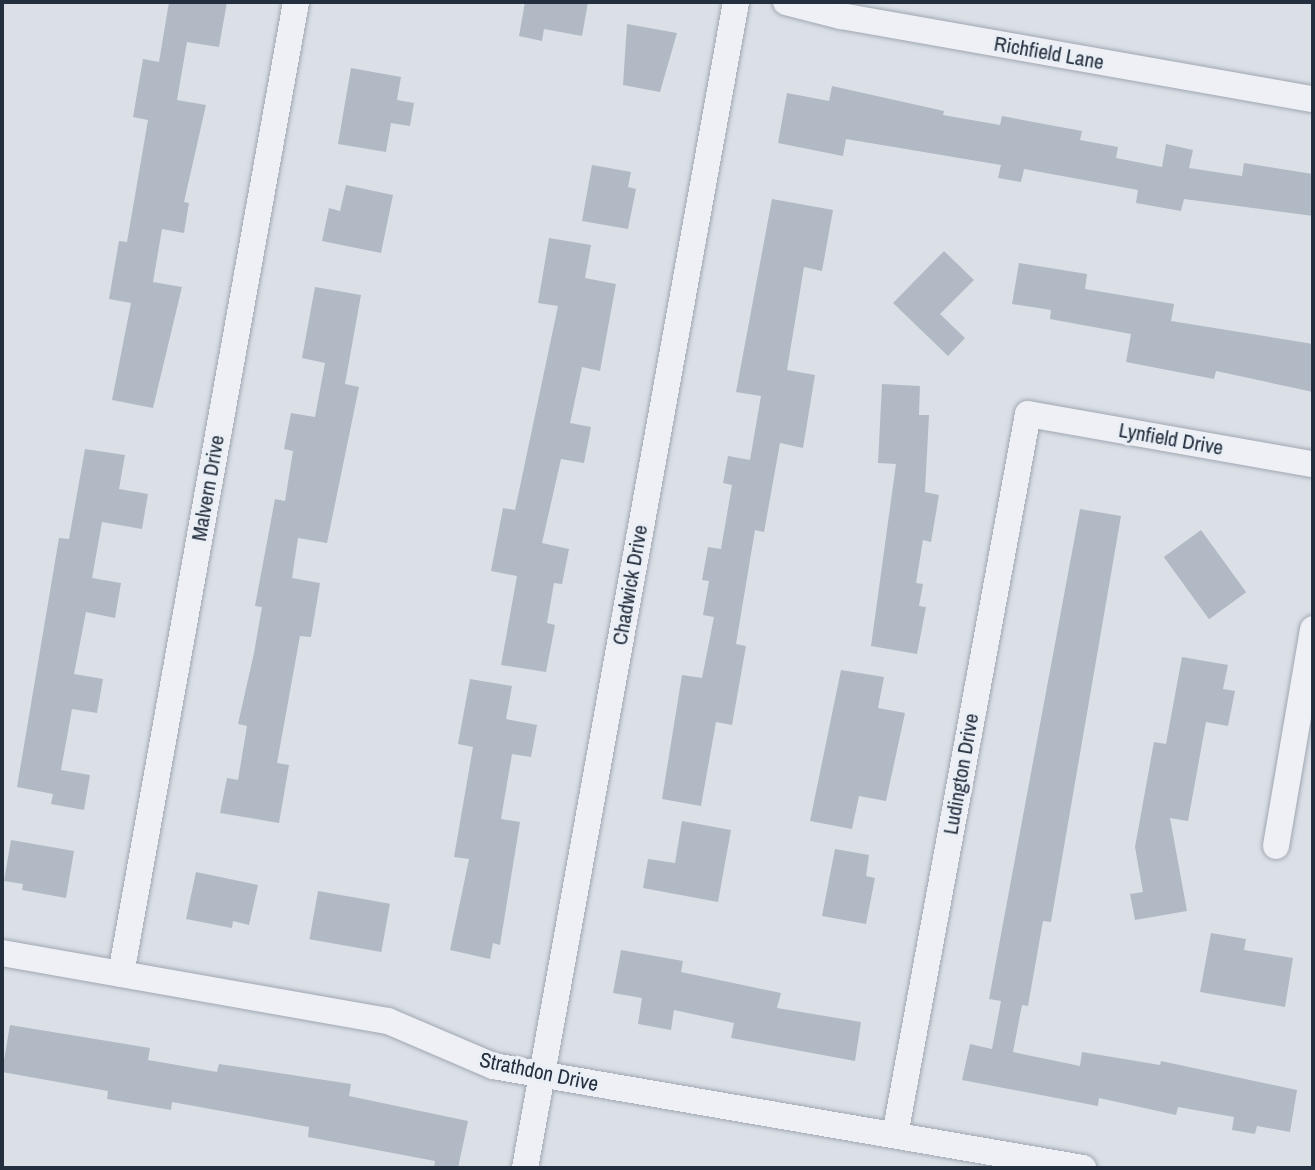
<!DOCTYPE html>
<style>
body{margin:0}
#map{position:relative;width:1315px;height:1170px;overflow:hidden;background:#dbe0e7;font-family:"Archivo Narrow",sans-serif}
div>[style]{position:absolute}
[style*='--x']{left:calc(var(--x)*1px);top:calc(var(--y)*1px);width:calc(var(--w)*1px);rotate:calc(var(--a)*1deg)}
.building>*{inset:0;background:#b1b9c4;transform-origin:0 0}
.roads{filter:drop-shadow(0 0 2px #a0a7b1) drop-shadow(0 0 2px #a0a7b1)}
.minor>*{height:26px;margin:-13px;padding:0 13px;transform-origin:13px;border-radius:13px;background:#eef0f5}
span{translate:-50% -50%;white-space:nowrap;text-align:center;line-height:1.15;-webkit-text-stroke:6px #eaeff5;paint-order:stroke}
.street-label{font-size:21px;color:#232e3e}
.frame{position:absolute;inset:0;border:4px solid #232e3e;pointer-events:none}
</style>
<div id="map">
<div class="building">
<i style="clip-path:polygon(169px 2px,227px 2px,219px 47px,187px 42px,177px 100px,206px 105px,184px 202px,189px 203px,184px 233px,162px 229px,153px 282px,182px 287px,153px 408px,112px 400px,131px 303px,109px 299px,119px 241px,127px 242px,148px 120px,133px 117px,143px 59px,159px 62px)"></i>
<i style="clip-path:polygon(525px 2px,588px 2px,582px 36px,544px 29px,542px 41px,519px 36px)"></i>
<i style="clip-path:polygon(627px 24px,677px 33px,660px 92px,623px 85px)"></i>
<i style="clip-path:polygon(351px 68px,401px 77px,397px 100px,414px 103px,410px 126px,391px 123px,386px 152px,338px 144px)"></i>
<i style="clip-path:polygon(832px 86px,944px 111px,943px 115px,1000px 125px,1002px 116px,1082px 131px,1080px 140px,1118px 147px,1116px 158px,1162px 167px,1166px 144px,1193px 150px,1189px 168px,1242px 176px,1244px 163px,1313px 174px,1313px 216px,1184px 199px,1181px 211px,1136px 203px,1138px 190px,1024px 169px,1021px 182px,998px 178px,1001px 165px,846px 139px,843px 156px,778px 143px,787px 93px,829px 101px)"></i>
<i style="clip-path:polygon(592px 165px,631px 172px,628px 187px,636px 189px,628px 229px,582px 221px)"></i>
<i style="clip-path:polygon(346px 185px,393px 195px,381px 253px,322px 241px,329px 208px,340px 211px)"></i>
<i style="clip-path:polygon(772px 199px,833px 210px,822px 271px,804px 267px,787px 370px,815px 375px,803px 448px,780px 443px,764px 532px,755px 530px,736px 644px,746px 646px,732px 725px,716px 722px,701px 806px,662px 799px,682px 675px,702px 678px,714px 617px,703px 615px,709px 581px,702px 580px,708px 547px,721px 549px,732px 485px,723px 483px,728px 456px,750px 460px,761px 396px,736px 392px)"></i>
<i style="clip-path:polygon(549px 238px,591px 245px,585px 278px,616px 284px,600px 371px,582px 367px,570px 423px,591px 427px,584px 463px,561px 459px,542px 543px,569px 549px,562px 584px,554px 583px,547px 623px,555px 625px,546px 672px,501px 665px,517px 576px,491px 571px,503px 508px,515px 510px,558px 306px,538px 303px)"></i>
<i style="clip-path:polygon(944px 251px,974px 280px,940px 314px,965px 338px,948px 356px,893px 303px)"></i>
<i style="clip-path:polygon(1019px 263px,1087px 274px,1085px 289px,1174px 304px,1171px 321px,1313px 344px,1313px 392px,1216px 371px,1214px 379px,1126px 362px,1131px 334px,1050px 319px,1051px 310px,1012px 304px)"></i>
<i style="clip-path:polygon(315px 287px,361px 295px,345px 384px,359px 387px,327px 543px,298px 538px,292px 578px,320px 583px,311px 637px,300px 636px,277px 763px,289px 765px,279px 823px,220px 813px,227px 778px,238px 780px,247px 726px,238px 724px,254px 653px,262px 607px,255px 606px,275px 499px,285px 501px,293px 451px,284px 449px,291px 413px,315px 417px,325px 363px,302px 358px)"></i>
<i style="clip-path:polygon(882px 384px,920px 386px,919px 415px,929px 415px,925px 492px,939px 495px,931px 542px,923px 540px,916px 583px,923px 584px,919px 606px,926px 607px,917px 654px,871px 646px,896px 464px,878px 463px)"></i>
<i style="clip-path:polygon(85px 449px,125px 455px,119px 489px,148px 494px,142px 529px,102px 522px,92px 578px,121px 583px,115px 618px,86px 612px,74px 674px,103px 679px,97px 713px,72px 709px,61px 770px,90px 775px,84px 810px,51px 804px,53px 794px,17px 787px,59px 538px,69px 539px)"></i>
<i style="clip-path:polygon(1080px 509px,1121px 516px,1051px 922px,1043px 921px,1028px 1006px,1022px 1005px,1013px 1052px,1080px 1066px,1082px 1052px,1160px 1065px,1161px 1061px,1297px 1090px,1290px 1132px,1257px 1126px,1255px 1134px,1232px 1130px,1234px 1117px,1178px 1107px,1176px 1115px,1099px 1098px,1098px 1106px,962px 1080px,970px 1044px,992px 1049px,1001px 1001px,989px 999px)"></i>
<i style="left:1201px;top:530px;width:77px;height:46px;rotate:54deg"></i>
<i style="clip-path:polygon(1182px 657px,1228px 665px,1223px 689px,1235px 691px,1228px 726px,1206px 722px,1188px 821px,1170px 818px,1187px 911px,1135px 920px,1130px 894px,1143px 892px,1135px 847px,1154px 742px,1166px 744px)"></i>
<i style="clip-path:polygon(841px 670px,884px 677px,878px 708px,905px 713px,886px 801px,859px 796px,852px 829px,810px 821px)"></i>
<i style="clip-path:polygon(470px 679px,512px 686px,506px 719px,537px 725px,531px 757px,512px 754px,501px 819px,520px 822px,500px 945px,493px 943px,490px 959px,450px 950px,469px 859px,454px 857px,473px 747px,458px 744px)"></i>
<i style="clip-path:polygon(682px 821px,731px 830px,718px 902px,643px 888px,648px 859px,675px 863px)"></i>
<i style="clip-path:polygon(11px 840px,74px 851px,66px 898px,22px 890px,23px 884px,4px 881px)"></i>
<i style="clip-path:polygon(835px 849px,869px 855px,866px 876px,875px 878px,866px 924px,822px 916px)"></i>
<i style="clip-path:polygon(196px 872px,258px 885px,249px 925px,233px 921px,232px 928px,186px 919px)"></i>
<i style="left:318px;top:891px;width:73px;height:49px;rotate:10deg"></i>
<i style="clip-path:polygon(1211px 933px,1246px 939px,1244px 950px,1293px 958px,1285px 1007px,1200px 992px)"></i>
<i style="clip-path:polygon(621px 950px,683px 961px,681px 972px,781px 993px,777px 1008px,861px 1022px,855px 1061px,731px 1038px,734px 1023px,674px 1010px,671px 1030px,638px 1024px,642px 998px,613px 993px)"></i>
<i style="clip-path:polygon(10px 1025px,150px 1048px,148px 1060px,217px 1072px,219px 1064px,351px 1084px,349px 1096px,468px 1121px,458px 1168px,434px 1168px,435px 1161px,308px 1137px,309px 1127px,172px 1102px,171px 1110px,107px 1099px,108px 1091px,2px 1072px)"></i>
</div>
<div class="roads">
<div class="minor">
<i style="--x:786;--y:2;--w:57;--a:14.3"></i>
<i style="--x:841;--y:16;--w:479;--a:10"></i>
<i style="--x:1276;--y:846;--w:220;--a:-80.3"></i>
<i style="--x:2;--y:953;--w:392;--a:10"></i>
<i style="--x:388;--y:1021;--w:114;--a:23.2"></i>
<i style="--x:493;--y:1066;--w:599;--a:9.81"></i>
<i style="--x:121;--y:974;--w:988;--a:-79.79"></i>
<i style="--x:895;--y:1135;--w:733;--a:-79.55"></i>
<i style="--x:1028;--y:414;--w:289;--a:10"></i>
<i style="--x:525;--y:1168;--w:1185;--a:-79.74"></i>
</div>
</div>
<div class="street-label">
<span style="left:1049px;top:53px;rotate:10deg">Richfield Lane</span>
<span style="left:1171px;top:439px;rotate:10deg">Lynfield Drive</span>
<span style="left:208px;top:488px;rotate:-80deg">Malvern Drive</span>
<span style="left:630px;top:585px;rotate:-80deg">Chadwick Drive</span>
<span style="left:961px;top:774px;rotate:-80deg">Ludington Drive</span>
<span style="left:539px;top:1072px;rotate:12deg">Strathdon Drive</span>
</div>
<div class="frame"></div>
</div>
